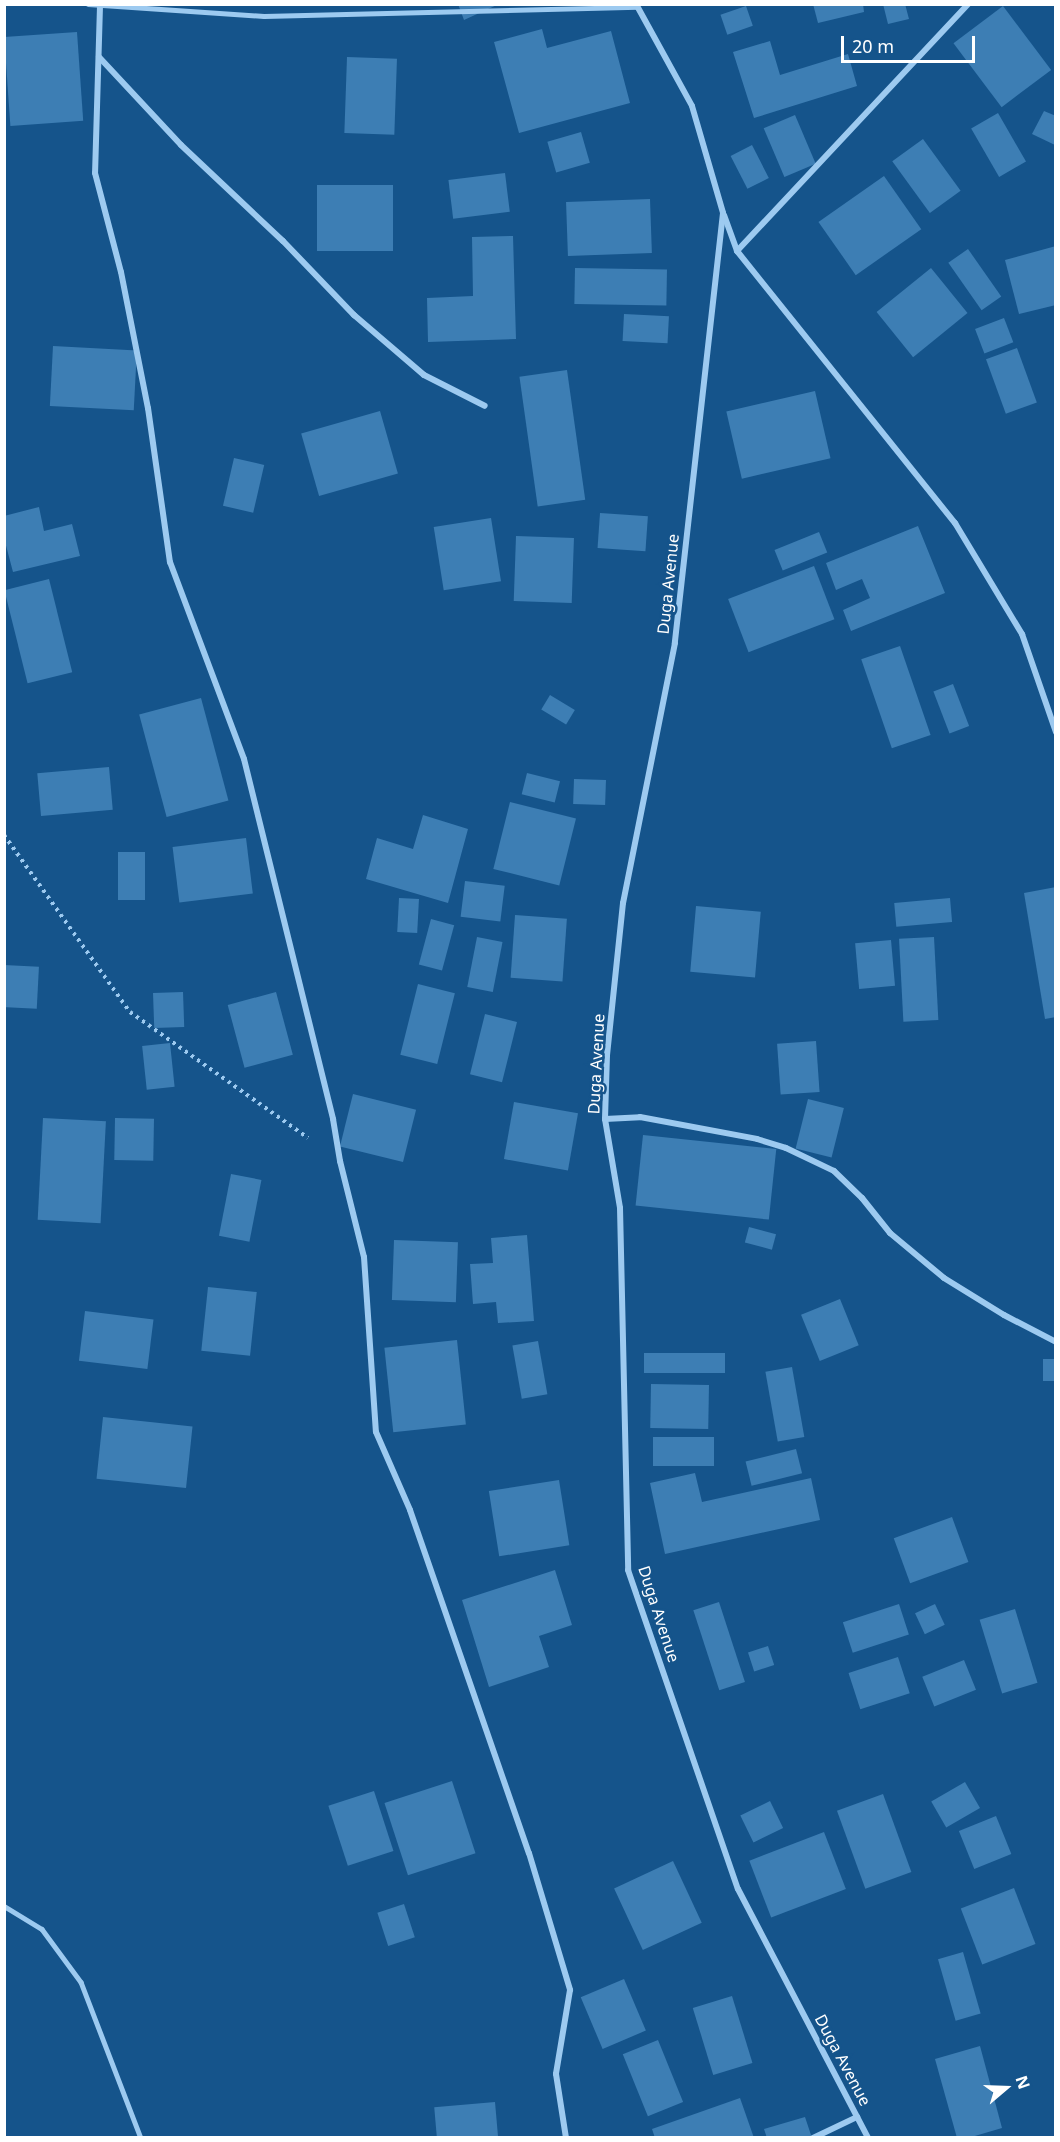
<!DOCTYPE html>
<style>
body{margin:0}
#map{position:relative;width:1060px;height:2142px;overflow:hidden;background:#15548b;font-family:"Noto Sans",sans-serif}
div>[style]{position:absolute}
[style*='--x']{left:calc(var(--x)*1px);top:calc(var(--y)*1px);width:calc(var(--w)*1px);rotate:calc(var(--a)*1deg)}
.building>*{inset:0;background:#3d7eb4;transform-origin:0 0}
.path>*{height:4px;margin-top:-2px;transform-origin:0;background:repeating-linear-gradient(90deg,#9dcaf0 0 3px,transparent 0 7.5px)}
.service>*{height:4.5px;margin:-2.25px;padding:0 2.25px;transform-origin:2.25px;border-radius:2.25px;background:#9dcaf0}
.minor>*{height:6px;margin:-3px;padding:0 3px;transform-origin:3px;border-radius:3px;background:#9dcaf0}
span{translate:-50% -50%;white-space:nowrap;text-align:center;line-height:1.15;-webkit-text-stroke:5px #15548b;paint-order:stroke}
.street-label{font-size:16px;color:#fff}
.frame{position:absolute;inset:0;border:6px solid #fff;pointer-events:none}
.north{position:absolute;left:976px;top:2058px;width:60px;height:60px;-webkit-text-stroke:4px #15548b;paint-order:stroke;rotate:71deg;font-size:16px;font-weight:700;line-height:24px;text-align:center;color:#fff}
.north::after{content:'';display:block;margin:auto;width:21px;height:27px;background:#fff;clip-path:polygon(50% 0,100% 100%,50% 72%,0 100%)}
.scale{position:absolute;left:841px;top:36px;width:134px;height:27px;box-sizing:border-box;border:3px solid #fff;border-top:0;padding-left:8px;font-size:18px;line-height:21px;white-space:nowrap;color:#fff;-webkit-text-stroke:4px #15548b;paint-order:stroke}
</style>
<div id="map">
<div class="building">
<i style="clip-path:polygon(458px 4px,499px 4px,464px 20px)"></i>
<i style="clip-path:polygon(813px 4px,863px 4px,864px 12px,818px 23px)"></i>
<i style="clip-path:polygon(883px 4px,905px 4px,909px 19px,888px 24px)"></i>
<i style="left:746px;top:6px;width:21px;height:27px;rotate:71deg"></i>
<i style="left:1003px;top:6px;width:80px;height:62px;rotate:53deg"></i>
<i style="clip-path:polygon(542px 29px,547px 48px,611px 31px,630px 103px,519px 133px,494px 42px)"></i>
<i style="left:77px;top:32px;width:89px;height:73px;rotate:86deg"></i>
<i style="clip-path:polygon(770px 41px,780px 75px,848px 54px,857px 86px,754px 118px,733px 52px)"></i>
<i style="left:347px;top:57px;width:50px;height:76px;rotate:2deg"></i>
<i style="clip-path:polygon(1044px 111px,1056px 116px,1055px 145px,1032px 134px)"></i>
<i style="left:998px;top:113px;width:56px;height:31px;rotate:60deg"></i>
<i style="left:795px;top:115px;width:53px;height:34px;rotate:67deg"></i>
<i style="left:581px;top:132px;width:32px;height:35px;rotate:74deg"></i>
<i style="left:923px;top:139px;width:64px;height:38px;rotate:54deg"></i>
<i style="left:752px;top:145px;width:37px;height:24px;rotate:63deg"></i>
<i style="left:505px;top:173px;width:39px;height:57px;rotate:83deg"></i>
<i style="left:884px;top:176px;width:65px;height:80px;rotate:55deg"></i>
<i style="left:317px;top:185px;width:76px;height:66px"></i>
<i style="left:650px;top:199px;width:54px;height:84px;rotate:88deg"></i>
<i style="clip-path:polygon(513px 236px,516px 339px,428px 342px,427px 298px,473px 296px,472px 237px)"></i>
<i style="clip-path:polygon(1056px 246px,1056px 305px,1019px 314px,1005px 260px)"></i>
<i style="left:968px;top:249px;width:58px;height:24px;rotate:55deg"></i>
<i style="left:575px;top:268px;width:92px;height:36px;rotate:1deg"></i>
<i style="left:931px;top:268px;width:58px;height:70px;rotate:51deg"></i>
<i style="left:624px;top:314px;width:45px;height:27px;rotate:3deg"></i>
<i style="left:1004px;top:318px;width:26px;height:31px;rotate:69deg"></i>
<i style="left:53px;top:346px;width:84px;height:60px;rotate:3deg"></i>
<i style="left:1017px;top:348px;width:58px;height:33px;rotate:70deg"></i>
<i style="left:567px;top:370px;width:131px;height:48px;rotate:82deg"></i>
<i style="left:815px;top:391px;width:69px;height:91px;rotate:77deg"></i>
<i style="left:380px;top:411px;width:65px;height:82px;rotate:74deg"></i>
<i style="left:234px;top:458px;width:31px;height:49px;rotate:13deg"></i>
<i style="clip-path:polygon(39px 507px,44px 531px,72px 524px,80px 556px,13px 572px,4px 538px,4px 516px)"></i>
<i style="left:600px;top:513px;width:48px;height:35px;rotate:4deg"></i>
<i style="left:491px;top:518px;width:64px;height:58px;rotate:81deg"></i>
<i style="clip-path:polygon(918px 526px,945px 593px,851px 631px,843px 610px,870px 598px,862px 579px,836px 590px,826px 563px)"></i>
<i style="left:819px;top:532px;width:22px;height:48px;rotate:68deg"></i>
<i style="left:516px;top:536px;width:58px;height:65px;rotate:2deg"></i>
<i style="left:814px;top:566px;width:57px;height:92px;rotate:69deg"></i>
<i style="left:49px;top:579px;width:96px;height:46px;rotate:76deg"></i>
<i style="left:900px;top:646px;width:94px;height:41px;rotate:71deg"></i>
<i style="left:953px;top:684px;width:45px;height:21px;rotate:69deg"></i>
<i style="left:550px;top:695px;width:29px;height:17px;rotate:31deg"></i>
<i style="left:201px;top:698px;width:106px;height:64px;rotate:75deg"></i>
<i style="left:109px;top:767px;width:43px;height:72px;rotate:85deg"></i>
<i style="left:527px;top:773px;width:34px;height:22px;rotate:14deg"></i>
<i style="left:574px;top:779px;width:32px;height:25px;rotate:2deg"></i>
<i style="left:510px;top:802px;width:68px;height:69px;rotate:14deg"></i>
<i style="clip-path:polygon(423px 815px,468px 829px,448px 903px,366px 879px,377px 838px,413px 849px)"></i>
<i style="left:246px;top:838px;width:56px;height:74px;rotate:83deg"></i>
<i style="left:118px;top:852px;width:27px;height:48px"></i>
<i style="left:465px;top:881px;width:40px;height:36px;rotate:7deg"></i>
<i style="clip-path:polygon(1056px 887px,1056px 1017px,1045px 1019px,1024px 893px)"></i>
<i style="left:399px;top:898px;width:20px;height:34px;rotate:3deg"></i>
<i style="left:950px;top:898px;width:24px;height:56px;rotate:85deg"></i>
<i style="left:696px;top:906px;width:65px;height:66px;rotate:5deg"></i>
<i style="left:515px;top:915px;width:52px;height:63px;rotate:4deg"></i>
<i style="left:431px;top:919px;width:24px;height:47px;rotate:15deg"></i>
<i style="left:477px;top:937px;width:26px;height:51px;rotate:11deg"></i>
<i style="left:934px;top:937px;width:83px;height:35px;rotate:87deg"></i>
<i style="left:891px;top:940px;width:46px;height:36px;rotate:85deg"></i>
<i style="left:4px;top:965px;width:35px;height:42px;rotate:3deg"></i>
<i style="left:418px;top:984px;width:38px;height:73px;rotate:14deg"></i>
<i style="left:183px;top:992px;width:35px;height:30px;rotate:88deg"></i>
<i style="left:276px;top:992px;width:65px;height:50px;rotate:75deg"></i>
<i style="left:485px;top:1014px;width:33px;height:62px;rotate:14deg"></i>
<i style="left:816px;top:1041px;width:51px;height:39px;rotate:86deg"></i>
<i style="left:170px;top:1043px;width:44px;height:28px;rotate:84deg"></i>
<i style="left:353px;top:1094px;width:65px;height:54px;rotate:14deg"></i>
<i style="left:808px;top:1099px;width:37px;height:51px;rotate:14deg"></i>
<i style="left:514px;top:1102px;width:65px;height:58px;rotate:10deg"></i>
<i style="left:43px;top:1118px;width:63px;height:102px;rotate:3deg"></i>
<i style="left:115px;top:1118px;width:39px;height:42px;rotate:1deg"></i>
<i style="left:643px;top:1135px;width:134px;height:71px;rotate:6deg"></i>
<i style="left:231px;top:1174px;width:31px;height:63px;rotate:11deg"></i>
<i style="left:749px;top:1227px;width:28px;height:16px;rotate:15deg"></i>
<i style="clip-path:polygon(527px 1235px,534px 1321px,498px 1323px,496px 1302px,473px 1304px,470px 1264px,493px 1263px,491px 1238px)"></i>
<i style="left:394px;top:1240px;width:64px;height:60px;rotate:2deg"></i>
<i style="left:208px;top:1287px;width:49px;height:64px;rotate:6deg"></i>
<i style="left:840px;top:1299px;width:50px;height:42px;rotate:68deg"></i>
<i style="left:85px;top:1311px;width:69px;height:50px;rotate:7deg"></i>
<i style="left:457px;top:1340px;width:85px;height:73px;rotate:84deg"></i>
<i style="left:538px;top:1341px;width:54px;height:26px;rotate:80deg"></i>
<i style="left:725px;top:1353px;width:20px;height:81px;rotate:90deg"></i>
<i style="left:1043px;top:1359px;width:13px;height:22px"></i>
<i style="left:792px;top:1367px;width:71px;height:27px;rotate:80deg"></i>
<i style="left:651px;top:1384px;width:58px;height:44px;rotate:1deg"></i>
<i style="left:103px;top:1417px;width:90px;height:62px;rotate:6deg"></i>
<i style="left:653px;top:1437px;width:61px;height:29px"></i>
<i style="left:796px;top:1449px;width:25px;height:52px;rotate:76deg"></i>
<i style="clip-path:polygon(695px 1473px,702px 1502px,811px 1478px,820px 1520px,665px 1554px,650px 1483px)"></i>
<i style="left:559px;top:1480px;width:66px;height:71px;rotate:81deg"></i>
<i style="left:952px;top:1517px;width:48px;height:62px;rotate:70deg"></i>
<i style="clip-path:polygon(555px 1570px,572px 1625px,539px 1636px,549px 1667px,489px 1687px,462px 1600px)"></i>
<i style="left:719px;top:1602px;width:84px;height:27px;rotate:72deg"></i>
<i style="left:899px;top:1604px;width:32px;height:59px;rotate:72deg"></i>
<i style="left:935px;top:1604px;width:23px;height:22px;rotate:65deg"></i>
<i style="left:1015px;top:1609px;width:77px;height:37px;rotate:73deg"></i>
<i style="left:768px;top:1646px;width:20px;height:21px;rotate:72deg"></i>
<i style="left:898px;top:1657px;width:38px;height:52px;rotate:72deg"></i>
<i style="left:964px;top:1660px;width:32px;height:45px;rotate:68deg"></i>
<i style="left:452px;top:1781px;width:76px;height:71px;rotate:72deg"></i>
<i style="left:965px;top:1782px;width:30px;height:39px;rotate:60deg"></i>
<i style="left:374px;top:1791px;width:63px;height:48px;rotate:72deg"></i>
<i style="left:883px;top:1794px;width:83px;height:49px;rotate:70deg"></i>
<i style="left:770px;top:1801px;width:30px;height:33px;rotate:64deg"></i>
<i style="left:996px;top:1816px;width:41px;height:40px;rotate:68deg"></i>
<i style="left:824px;top:1832px;width:61px;height:80px;rotate:69deg"></i>
<i style="left:673px;top:1861px;width:68px;height:65px;rotate:65deg"></i>
<i style="left:1014px;top:1888px;width:60px;height:57px;rotate:69deg"></i>
<i style="left:404px;top:1904px;width:35px;height:28px;rotate:72deg"></i>
<i style="left:963px;top:1952px;width:64px;height:26px;rotate:74deg"></i>
<i style="left:624px;top:1979px;width:56px;height:47px;rotate:67deg"></i>
<i style="left:732px;top:1996px;width:70px;height:41px;rotate:73deg"></i>
<i style="left:658px;top:2040px;width:67px;height:38px;rotate:68deg"></i>
<i style="clip-path:polygon(980px 2046px,1002px 2128px,968px 2138px,957px 2138px,935px 2059px)"></i>
<i style="clip-path:polygon(740px 2098px,754px 2138px,655px 2138px,652px 2129px)"></i>
<i style="left:495px;top:2102px;width:36px;height:61px;rotate:85deg"></i>
<i style="clip-path:polygon(805px 2117px,812px 2138px,767px 2138px,764px 2129px)"></i>
</div>
<div class="path">
<i style="--x:4;--y:835;--w:217;--a:54.6"></i>
<i style="--x:130;--y:1012;--w:218;--a:35.3"></i>
</div>
<div class="service">
<i style="--x:88;--y:4;--w:176;--a:3.9"></i>
<i style="--x:264;--y:16;--w:373;--a:-1.4"></i>
<i style="--x:4;--y:1906;--w:44;--a:31.2"></i>
<i style="--x:42;--y:1929;--w:66;--a:53.7"></i>
<i style="--x:81;--y:1982;--w:167;--a:69"></i>
</div>
<div class="minor">
<i style="--x:636;--y:4;--w:116;--a:61.2"></i>
<i style="--x:692;--y:106;--w:111;--a:73.8"></i>
<i style="--x:723;--y:213;--w:433;--a:96.4"></i>
<i style="--x:675;--y:643;--w:265;--a:101.3"></i>
<i style="--x:623;--y:903;--w:153;--a:96"></i>
<i style="--x:607;--y:1055;--w:64;--a:91.8"></i>
<i style="--x:605;--y:1119;--w:90;--a:80.4"></i>
<i style="--x:620;--y:1208;--w:362;--a:88.7"></i>
<i style="--x:628;--y:1570;--w:337;--a:71"></i>
<i style="--x:738;--y:1889;--w:281;--a:62.4"></i>
<i style="--x:100;--y:6;--w:167;--a:91.7"></i>
<i style="--x:95;--y:173;--w:102;--a:75.3"></i>
<i style="--x:121;--y:272;--w:139;--a:78.8"></i>
<i style="--x:148;--y:408;--w:156;--a:81.9"></i>
<i style="--x:170;--y:562;--w:210;--a:69.4"></i>
<i style="--x:244;--y:759;--w:371;--a:76.1"></i>
<i style="--x:333;--y:1119;--w:43;--a:80.5"></i>
<i style="--x:340;--y:1161;--w:99;--a:76"></i>
<i style="--x:364;--y:1257;--w:175;--a:86.1"></i>
<i style="--x:376;--y:1432;--w:85;--a:66.4"></i>
<i style="--x:410;--y:1510;--w:363;--a:70.9"></i>
<i style="--x:529;--y:1853;--w:143;--a:73.3"></i>
<i style="--x:570;--y:1990;--w:85;--a:99.5"></i>
<i style="--x:556;--y:2074;--w:65;--a:81.1"></i>
<i style="--x:99;--y:57;--w:120;--a:47"></i>
<i style="--x:181;--y:145;--w:140;--a:43.3"></i>
<i style="--x:283;--y:241;--w:103;--a:46.2"></i>
<i style="--x:354;--y:315;--w:92;--a:40.6"></i>
<i style="--x:424;--y:375;--w:68;--a:26.9"></i>
<i style="--x:724;--y:215;--w:38;--a:70"></i>
<i style="--x:737;--y:251;--w:349;--a:51.3"></i>
<i style="--x:955;--y:523;--w:130;--a:58.9"></i>
<i style="--x:1022;--y:634;--w:104;--a:70.9"></i>
<i style="--x:737;--y:251;--w:338;--a:-46.9"></i>
<i style="--x:605;--y:1119;--w:35;--a:-3"></i>
<i style="--x:640;--y:1117;--w:119;--a:10.6"></i>
<i style="--x:757;--y:1139;--w:30;--a:17"></i>
<i style="--x:786;--y:1148;--w:53;--a:25.6"></i>
<i style="--x:834;--y:1171;--w:39;--a:44"></i>
<i style="--x:862;--y:1198;--w:45;--a:51.3"></i>
<i style="--x:890;--y:1233;--w:70;--a:39.8"></i>
<i style="--x:944;--y:1278;--w:70;--a:31.7"></i>
<i style="--x:1004;--y:1315;--w:59;--a:27.4"></i>
<i style="--x:813;--y:2138;--w:49;--a:-25.5"></i>
</div>
<div class="street-label">
<span style="left:668px;top:584px;rotate:-84deg">Duga Avenue</span>
<span style="left:596px;top:1064px;rotate:-87deg">Duga Avenue</span>
<span style="left:659px;top:1614px;rotate:72deg">Duga Avenue</span>
<span style="left:843px;top:2060px;rotate:62deg">Duga Avenue</span>
</div>
<div class="frame"></div>
<div class="north">N</div>
<div class="scale">20 m</div>
</div>
